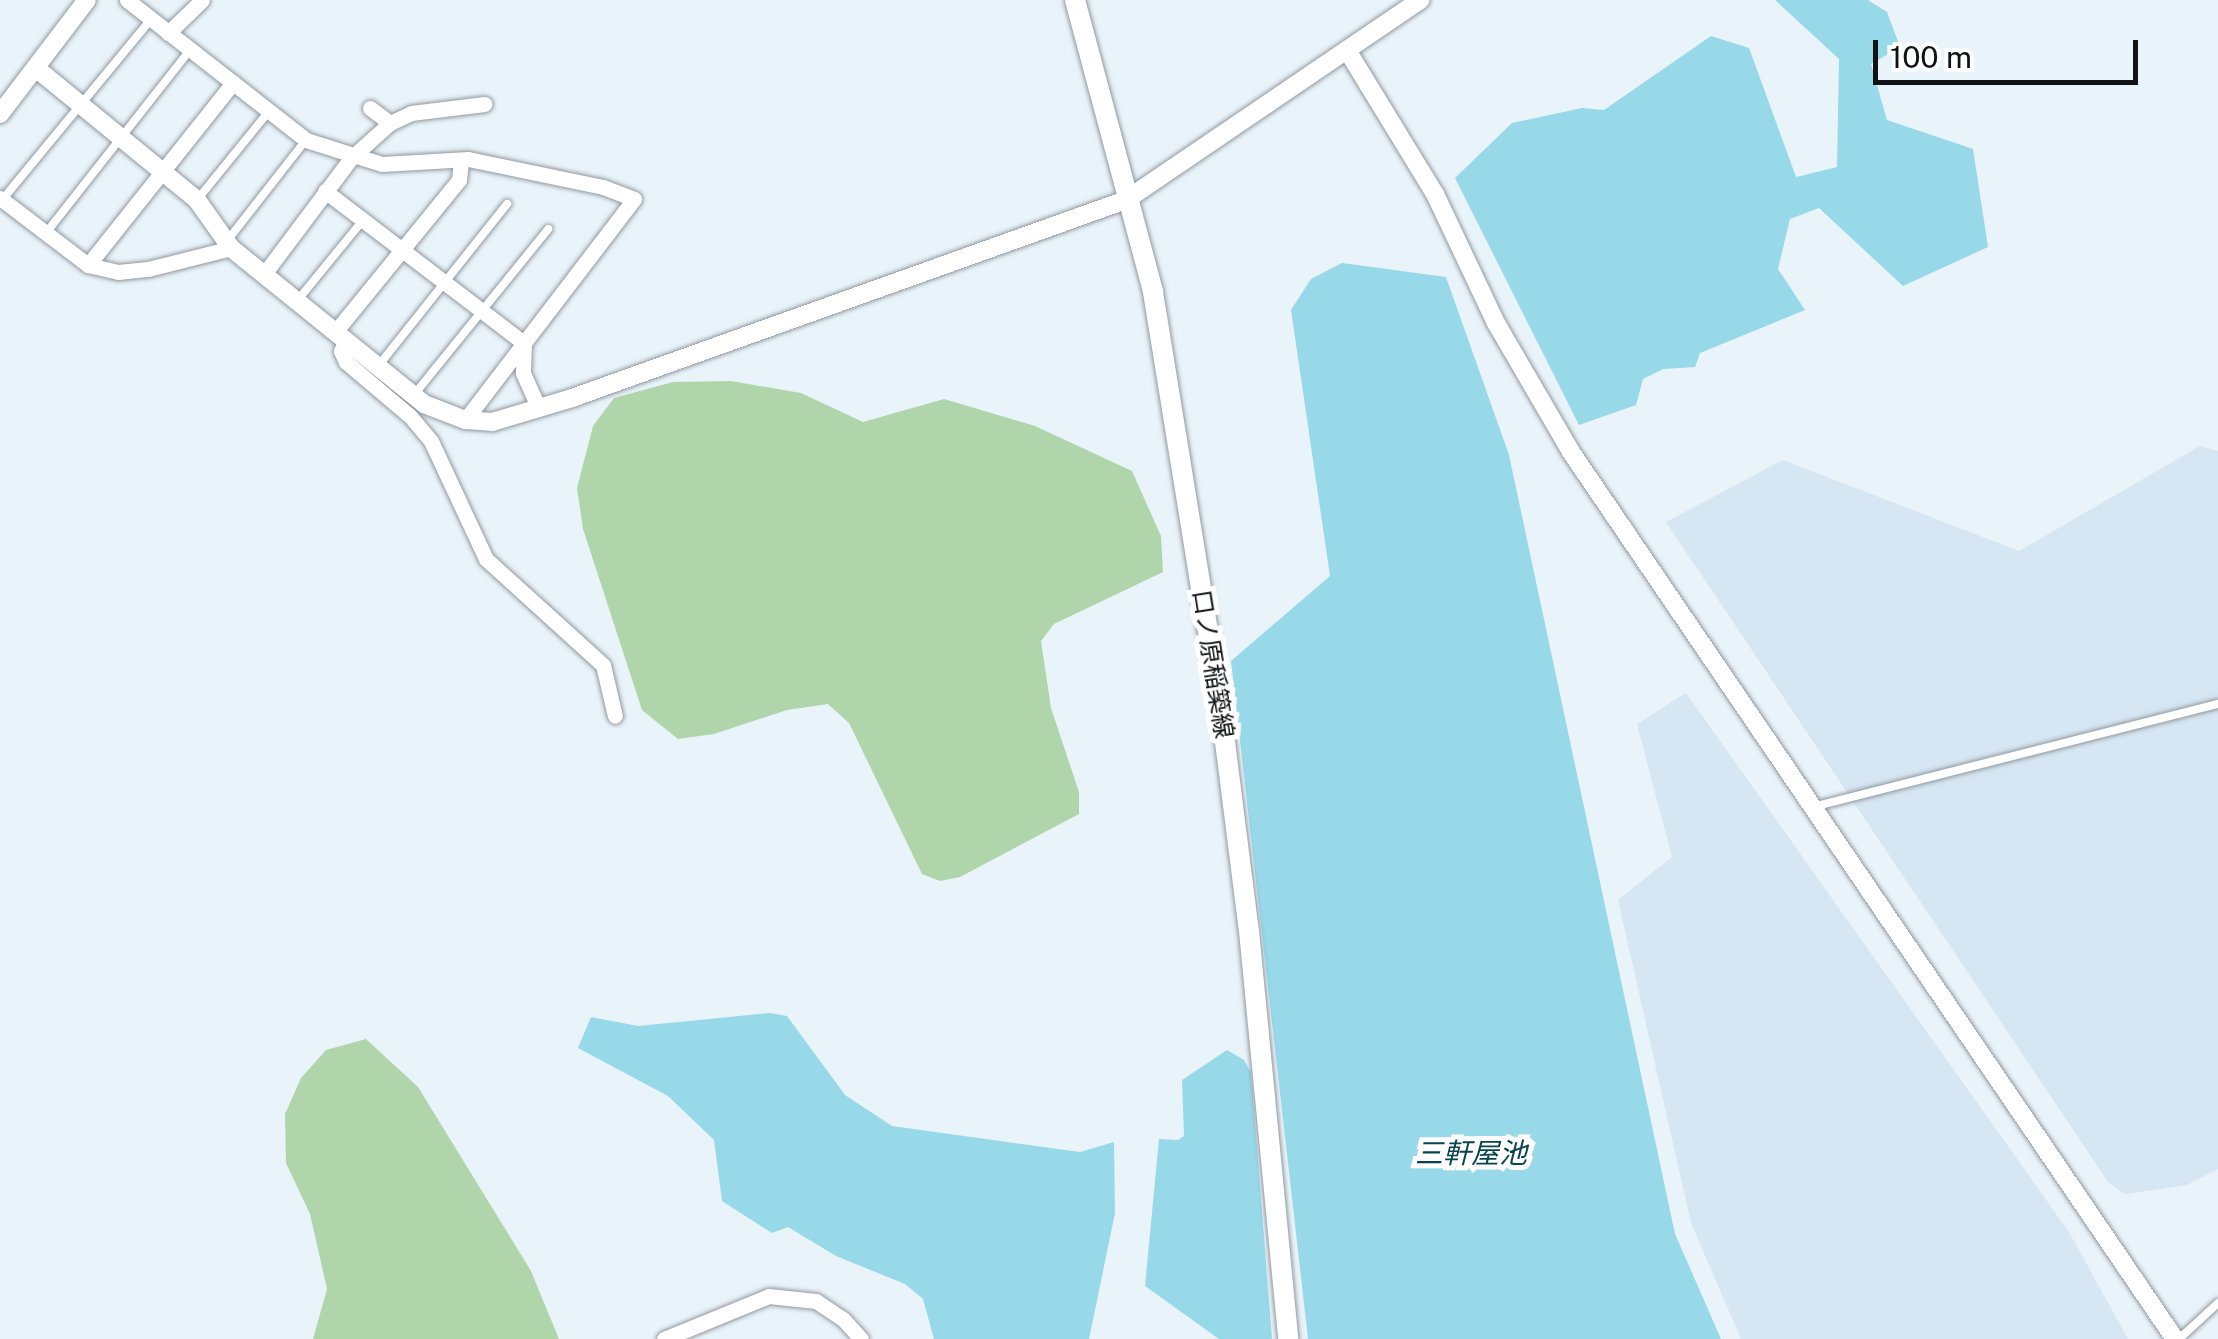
<!DOCTYPE html>
<meta charset="utf-8">
<style>
body{margin:0}
#map{position:relative;width:2218px;height:1339px;overflow:hidden;background:#e9f3fa;font-family:"Public Sans","Noto Sans JP",sans-serif}
div>[style]{position:absolute}
[style*='--x']{left:calc(var(--x)*1px);top:calc(var(--y)*1px);width:calc(var(--w)*1px);rotate:calc(var(--a)*1deg)}
.built>*{inset:0;background:#d6e6f2}
.green>*{inset:0;background:#b1d5ab}
.water>*{inset:0;background:#97d8e9}
.roads{filter:drop-shadow(0 0 2px #9199a0) drop-shadow(0 0 2px #9199a0)}
.service>*{height:8px;margin:-4px;padding:0 4px;transform-origin:4px;border-radius:4px;background:#fff}
.minor>*{height:15px;margin:-7.5px;padding:0 7.5px;transform-origin:7.5px;border-radius:7.5px;background:#fff}
.tertiary>*{height:18px;margin:-9px;padding:0 9px;transform-origin:9px;border-radius:9px;background:#fff}
.secondary>*{height:20px;margin:-10px;padding:0 10px;transform-origin:10px;border-radius:10px;background:#fff}
span{translate:-50% -50%;white-space:nowrap;text-align:center;line-height:1.15;-webkit-text-stroke:10px #fefefe;paint-order:stroke}
.street-label{font-size:25px;color:#101315}
.water-label{font-size:28px;color:#084350;font-style:italic}
.scale{position:absolute;left:1873px;top:40px;width:265px;height:45px;box-sizing:border-box;border:5px solid #101315;border-top:0;padding-left:12px;font-size:30px;line-height:35px;white-space:nowrap;color:#101315;-webkit-text-stroke:8px #fefefe;paint-order:stroke}
</style>
<div id="map">
<div class="built">
<i style="clip-path:polygon(2200px 446px,2218px 451px,2218px 1169px,2187px 1185px,2125px 1194px,2108px 1182px,1666px 522px,1783px 460px,2019px 551px)"></i>
<i style="clip-path:polygon(1686px 693px,2069px 1232px,2128px 1339px,1741px 1339px,1691px 1223px,1618px 900px,1672px 857px,1637px 724px)"></i>
</div>
<div class="green">
<i style="clip-path:polygon(731px 381px,801px 393px,863px 422px,944px 399px,1035px 426px,1132px 471px,1161px 536px,1163px 572px,1054px 624px,1041px 641px,1051px 708px,1079px 792px,1079px 814px,960px 877px,940px 881px,922px 874px,849px 723px,828px 704px,787px 710px,714px 734px,678px 739px,642px 710px,583px 529px,577px 488px,593px 426px,614px 398px,673px 382px)"></i>
<i style="clip-path:polygon(366px 1039px,418px 1087px,531px 1271px,559px 1339px,313px 1339px,327px 1289px,310px 1214px,286px 1163px,285px 1114px,301px 1078px,326px 1050px)"></i>
</div>
<div class="water">
<i style="clip-path:polygon(1775px 0,1868px 0,1887px 12px,1900px 47px,1871px 64px,1887px 120px,1973px 149px,1988px 247px,1903px 286px,1819px 208px,1790px 219px,1778px 269px,1805px 310px,1700px 353px,1695px 367px,1663px 369px,1643px 379px,1636px 405px,1579px 425px,1455px 178px,1512px 123px,1582px 108px,1604px 110px,1711px 36px,1749px 48px,1796px 177px,1837px 167px,1839px 59px)"></i>
<i style="clip-path:polygon(1342px 263px,1446px 277px,1509px 455px,1675px 1234px,1721px 1339px,1308px 1339px,1231px 661px,1330px 576px,1291px 310px,1311px 279px)"></i>
<i style="clip-path:polygon(770px 1013px,787px 1016px,845px 1095px,892px 1126px,1080px 1152px,1114px 1142px,1115px 1213px,1089px 1339px,934px 1339px,923px 1299px,905px 1284px,836px 1256px,788px 1227px,772px 1233px,722px 1201px,714px 1140px,668px 1096px,578px 1048px,591px 1017px,638px 1026px)"></i>
<i style="clip-path:polygon(1227px 1050px,1244px 1060px,1251px 1072px,1272px 1339px,1219px 1339px,1145px 1286px,1159px 1139px,1178px 1140px,1184px 1136px,1182px 1080px)"></i>
</div>
<div class="roads">
<div class="service">
<i style="--x:2;--y:200;--w:234;--a:-50.5"></i>
<i style="--x:197;--y:200;--w:114;--a:-51"></i>
<i style="--x:46;--y:233;--w:233;--a:-51.8"></i>
<i style="--x:227;--y:241;--w:128;--a:-52"></i>
<i style="--x:297;--y:301;--w:104;--a:-50.8"></i>
<i style="--x:379;--y:365;--w:206;--a:-51.5"></i>
<i style="--x:413;--y:396;--w:215;--a:-51"></i>
<i style="--x:1813;--y:807;--w:418;--a:-14.3"></i>
<i style="--x:2179;--y:1339;--w:53;--a:-42.7"></i>
</div>
<div class="minor">
<i style="--x:127;--y:0;--w:227;--a:38"></i>
<i style="--x:306;--y:140;--w:80;--a:17.5"></i>
<i style="--x:382;--y:164;--w:86;--a:-3.3"></i>
<i style="--x:468;--y:159;--w:138;--a:11.7"></i>
<i style="--x:603;--y:187;--w:33;--a:21"></i>
<i style="--x:634;--y:199;--w:278;--a:127.4"></i>
<i style="--x:168;--y:33;--w:47;--a:-44.1"></i>
<i style="--x:370;--y:108;--w:25;--a:37"></i>
<i style="--x:325;--y:191;--w:250;--a:37.4"></i>
<i style="--x:524;--y:343;--w:30;--a:92"></i>
<i style="--x:523;--y:373;--w:39;--a:66"></i>
<i style="--x:0;--y:198;--w:111;--a:37.3"></i>
<i style="--x:88;--y:265;--w:233;--a:-51.5"></i>
<i style="--x:88;--y:265;--w:31;--a:13"></i>
<i style="--x:118;--y:272;--w:30;--a:-6"></i>
<i style="--x:148;--y:269;--w:86;--a:-14.2"></i>
<i style="--x:264;--y:274;--w:145;--a:-53.1"></i>
<i style="--x:351;--y:158;--w:52;--a:-41.9"></i>
<i style="--x:390;--y:123;--w:23;--a:-25"></i>
<i style="--x:411;--y:113;--w:74;--a:-7"></i>
<i style="--x:335;--y:332;--w:196;--a:-50.8"></i>
<i style="--x:459;--y:180;--w:20;--a:-84"></i>
<i style="--x:346;--y:341;--w:11;--a:117"></i>
<i style="--x:341;--y:351;--w:12;--a:66"></i>
<i style="--x:346;--y:362;--w:84;--a:40.2"></i>
<i style="--x:410;--y:416;--w:33;--a:50"></i>
<i style="--x:431;--y:441;--w:130;--a:65"></i>
<i style="--x:486;--y:559;--w:158;--a:42.2"></i>
<i style="--x:603;--y:665;--w:52;--a:76.8"></i>
<i style="--x:664;--y:1339;--w:113;--a:-22.3"></i>
<i style="--x:769;--y:1296;--w:47;--a:6.1"></i>
<i style="--x:816;--y:1301;--w:32;--a:34"></i>
<i style="--x:843;--y:1319;--w:27;--a:48"></i>
</div>
<div class="tertiary">
<i style="--x:1347;--y:50;--w:169;--a:58.6"></i>
<i style="--x:1435;--y:194;--w:143;--a:64.7"></i>
<i style="--x:1496;--y:323;--w:149;--a:59.8"></i>
<i style="--x:1571;--y:452;--w:1073;--a:55.75"></i>
<i style="--x:37;--y:69;--w:207;--a:39.3"></i>
<i style="--x:197;--y:200;--w:59;--a:54.7"></i>
<i style="--x:231;--y:248;--w:248;--a:38.9"></i>
<i style="--x:424;--y:404;--w:44;--a:21.3"></i>
<i style="--x:465;--y:420;--w:27;--a:4"></i>
<i style="--x:492;--y:422;--w:84;--a:-16.7"></i>
<i style="--x:572;--y:398;--w:588;--a:-19.67"></i>
<i style="--x:1126;--y:200;--w:356;--a:-34.2"></i>
<i style="--x:0;--y:114;--w:143;--a:-52.7"></i>
</div>
<div class="secondary">
<i style="--x:1075;--y:0;--w:302;--a:75"></i>
<i style="--x:1153;--y:292;--w:440;--a:80.8"></i>
<i style="--x:1223;--y:726;--w:207;--a:82.8"></i>
<i style="--x:1249;--y:931;--w:410;--a:84.5"></i>
</div>
</div>
<div class="street-label">
<span style="left:1213px;top:664px;rotate:81deg">口ノ原稲築線</span>
</div>
<div class="water-label">
<span style="left:1471px;top:1153px">三軒屋池</span>
</div>
<div class="scale">100 m</div>
</div>
